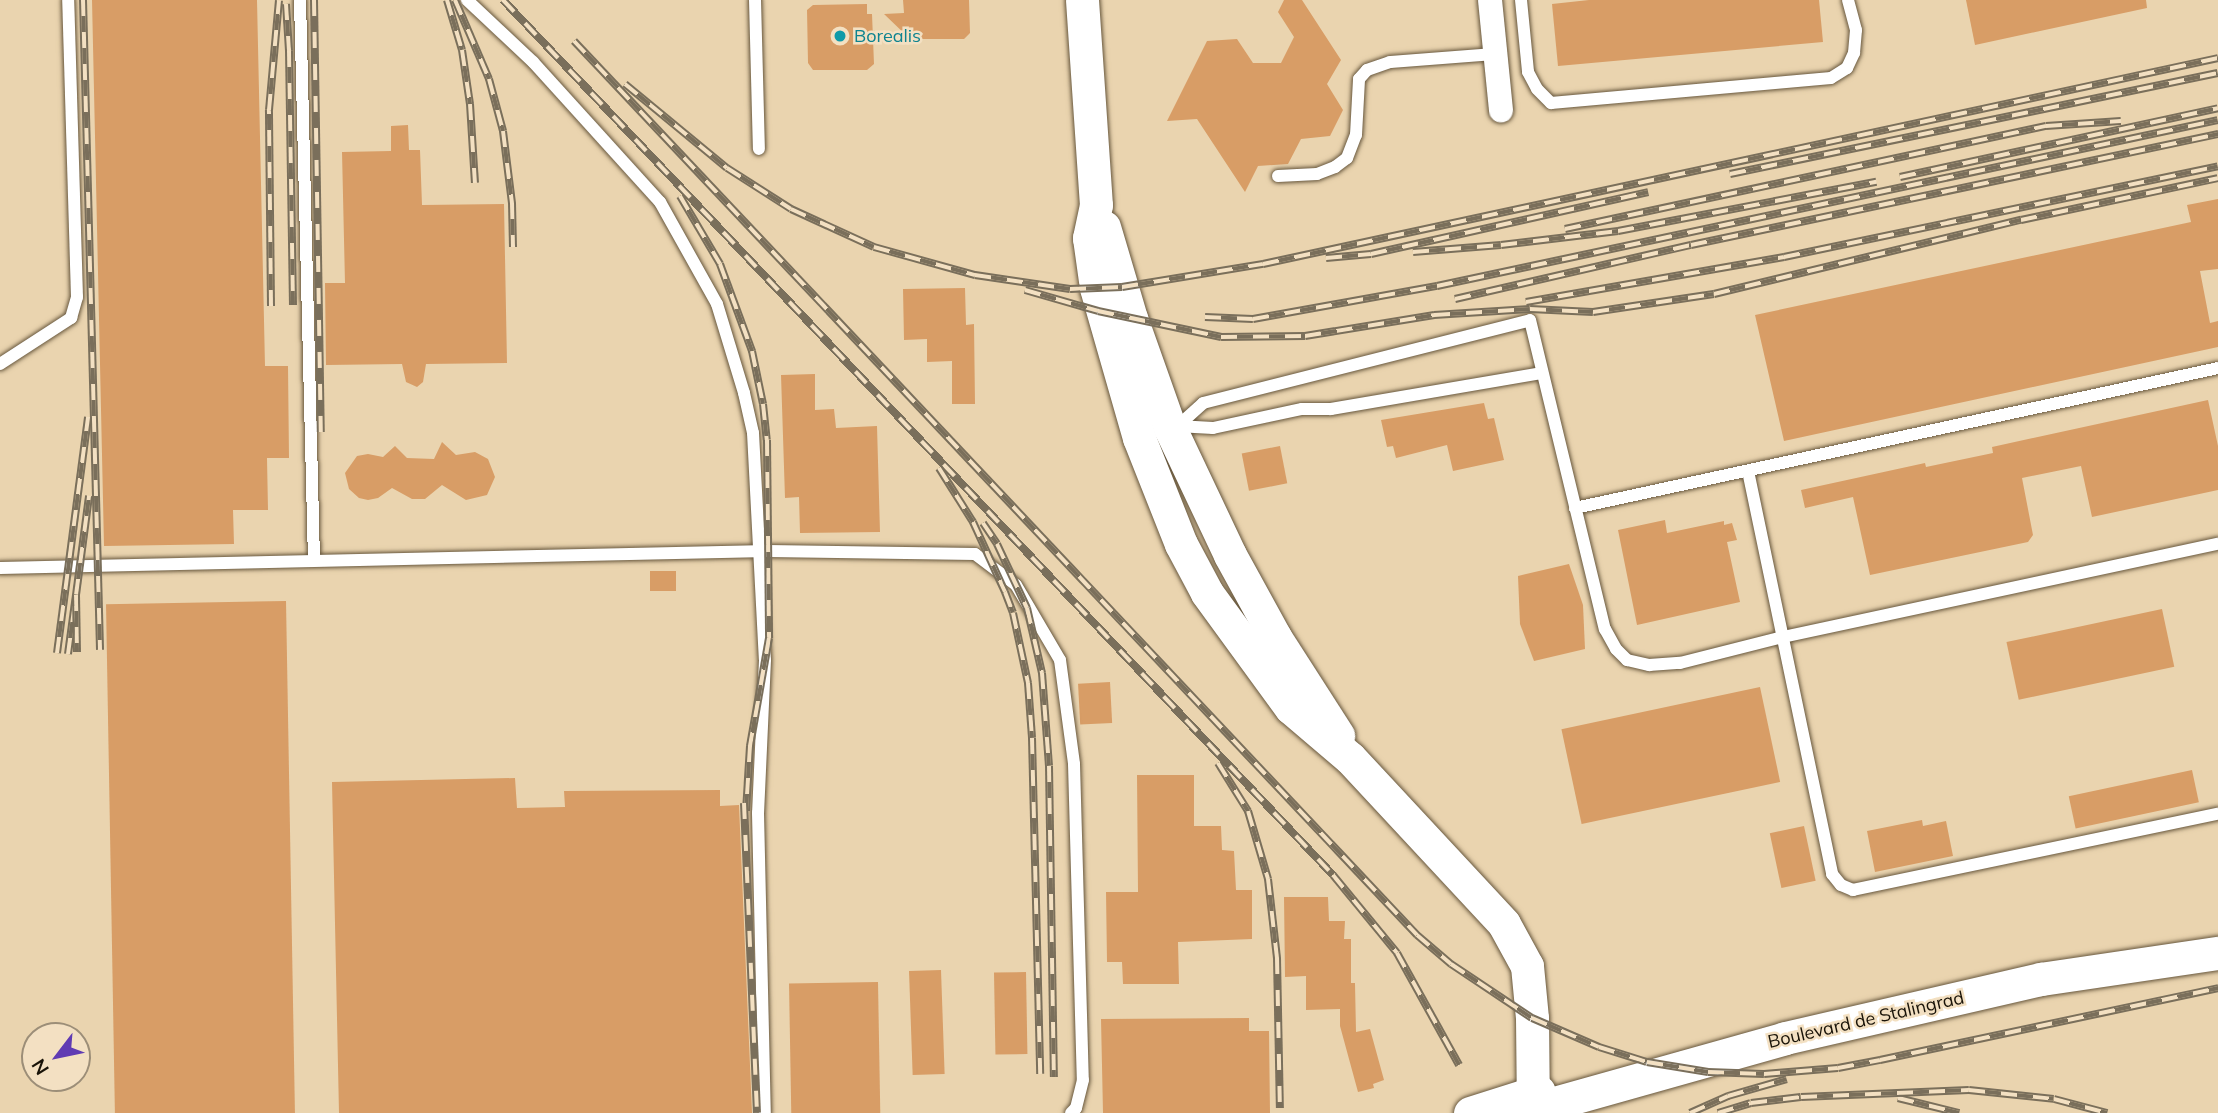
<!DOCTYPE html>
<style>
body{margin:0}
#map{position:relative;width:2218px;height:1113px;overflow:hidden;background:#f3e0c2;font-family:Mulish,sans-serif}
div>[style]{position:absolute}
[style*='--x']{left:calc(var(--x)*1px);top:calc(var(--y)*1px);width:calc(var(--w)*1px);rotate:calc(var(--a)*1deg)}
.built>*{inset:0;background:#ead4af}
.building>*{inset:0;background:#d89d66;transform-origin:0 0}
.roads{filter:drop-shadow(0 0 2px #67573d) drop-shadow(0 0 2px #67573d)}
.lane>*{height:12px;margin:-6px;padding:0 6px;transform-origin:6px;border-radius:6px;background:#fff}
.street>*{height:24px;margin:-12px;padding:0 12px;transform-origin:12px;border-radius:12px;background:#fff}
.secondary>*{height:33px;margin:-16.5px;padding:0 16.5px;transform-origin:16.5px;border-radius:16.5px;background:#fff}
.rail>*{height:8px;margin-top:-4px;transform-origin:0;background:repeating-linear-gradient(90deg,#f3e0c2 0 16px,#7a6f5b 0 32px);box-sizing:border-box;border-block:2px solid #7a6f5b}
.dots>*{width:19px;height:19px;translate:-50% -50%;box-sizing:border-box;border:4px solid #f3e0c2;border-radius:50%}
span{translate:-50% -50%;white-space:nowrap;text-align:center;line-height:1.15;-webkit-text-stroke:5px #f3e0c2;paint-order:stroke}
.culture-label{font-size:18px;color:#0d838f}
.left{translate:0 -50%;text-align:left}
.street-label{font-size:18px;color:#191308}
.north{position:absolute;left:21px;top:1022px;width:70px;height:70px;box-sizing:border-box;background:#f3e0c2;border:2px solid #9c8e78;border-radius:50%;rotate:238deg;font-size:19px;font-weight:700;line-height:28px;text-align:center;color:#191308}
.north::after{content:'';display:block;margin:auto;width:24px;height:32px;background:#603bb3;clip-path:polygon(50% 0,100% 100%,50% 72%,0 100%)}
</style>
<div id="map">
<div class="built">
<i style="clip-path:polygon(evenodd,0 0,2218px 0,2218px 1113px,0 1113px,0 0,35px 1036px,77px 1036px,77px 1078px,35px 1078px,35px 1036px)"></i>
</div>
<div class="building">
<i style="clip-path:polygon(92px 0,257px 0,265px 366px,288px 366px,289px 458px,267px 458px,268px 510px,233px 510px,234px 544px,104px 546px)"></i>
<i style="clip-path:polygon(903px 0,969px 0,970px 33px,964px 39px,910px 39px,884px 14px,904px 13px)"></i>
<i style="clip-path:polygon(1284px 0,1302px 0,1341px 60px,1327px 84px,1343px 110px,1330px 136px,1301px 139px,1288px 164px,1258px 166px,1245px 192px,1197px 119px,1167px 121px,1207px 41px,1237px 39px,1253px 63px,1281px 63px,1294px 37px,1278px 12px)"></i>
<i style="clip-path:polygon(1589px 0,1819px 0,1823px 42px,1558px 66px,1552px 4px)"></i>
<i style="clip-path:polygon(1966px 0,2146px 0,2147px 8px,1975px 45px)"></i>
<i style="clip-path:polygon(867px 4px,867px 14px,872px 14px,874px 64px,867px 70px,813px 70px,808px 63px,807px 10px,813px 5px)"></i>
<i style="clip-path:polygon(408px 125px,409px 150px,420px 150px,422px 205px,504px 204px,507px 363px,426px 364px,423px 382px,417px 387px,406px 382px,402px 364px,326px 365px,325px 283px,345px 283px,342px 152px,391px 151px,391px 126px)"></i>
<i style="clip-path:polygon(2218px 199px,2218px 269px,2200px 271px,2210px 323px,2218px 321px,2218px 347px,1784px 441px,1755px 315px,2191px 222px,2187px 205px)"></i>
<i style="clip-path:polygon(965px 288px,966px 325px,974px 324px,975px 404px,952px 404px,952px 361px,927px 362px,927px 339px,904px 340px,903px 289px)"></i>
<i style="clip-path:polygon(815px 374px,815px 410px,834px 409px,836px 428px,877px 426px,880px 532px,800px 533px,799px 497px,785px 498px,781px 375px)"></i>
<i style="clip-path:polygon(2208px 400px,2218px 446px,2218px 490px,2092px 517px,2081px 466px,2022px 478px,2033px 535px,2028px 542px,1870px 575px,1853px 497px,1805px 508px,1801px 490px,1925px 463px,1926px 467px,1993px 453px,1992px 447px)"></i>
<i style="clip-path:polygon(1484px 403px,1488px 419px,1494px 418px,1504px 460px,1453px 471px,1447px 445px,1396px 458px,1393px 446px,1387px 447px,1381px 420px)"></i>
<i style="clip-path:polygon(442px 442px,456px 455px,475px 452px,488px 459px,495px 477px,487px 495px,466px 500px,442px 485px,425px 499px,412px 499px,392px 488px,378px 498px,368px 500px,359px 498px,349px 489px,345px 473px,357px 456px,368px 454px,383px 457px,395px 446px,407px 458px,434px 459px)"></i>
<i style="left:1280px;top:446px;width:38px;height:39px;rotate:79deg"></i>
<i style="clip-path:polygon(1665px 520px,1667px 533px,1724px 521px,1724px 525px,1732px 523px,1737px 540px,1727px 542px,1740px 602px,1637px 625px,1618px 530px)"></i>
<i style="clip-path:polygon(1569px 564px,1583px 605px,1585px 649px,1534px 661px,1520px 624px,1518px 576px)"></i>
<i style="left:650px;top:571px;width:26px;height:20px"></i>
<i style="left:286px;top:601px;width:512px;height:180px;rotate:89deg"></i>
<i style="left:2162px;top:609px;width:59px;height:159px;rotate:78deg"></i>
<i style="left:1110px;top:682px;width:41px;height:32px;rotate:87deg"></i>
<i style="left:1760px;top:687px;width:97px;height:203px;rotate:78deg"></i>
<i style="left:2192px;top:770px;width:33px;height:126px;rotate:78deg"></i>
<i style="clip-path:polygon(1137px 775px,1194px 775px,1194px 826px,1221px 826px,1222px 850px,1234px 851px,1236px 890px,1252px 890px,1252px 939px,1178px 942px,1179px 984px,1123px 984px,1122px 962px,1107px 962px,1106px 892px,1138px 892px)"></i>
<i style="clip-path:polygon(515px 778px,517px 808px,565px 807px,564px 791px,720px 790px,720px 806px,739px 805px,752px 1113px,339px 1113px,332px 782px)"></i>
<i style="clip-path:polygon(1922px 820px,1923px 826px,1946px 821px,1953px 856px,1875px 872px,1867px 831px)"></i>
<i style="left:1804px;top:826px;width:56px;height:35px;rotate:78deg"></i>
<i style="clip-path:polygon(1284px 897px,1328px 897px,1329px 921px,1345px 921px,1344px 939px,1351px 939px,1351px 983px,1355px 983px,1356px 1032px,1370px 1029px,1384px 1080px,1373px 1084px,1374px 1088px,1358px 1092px,1340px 1026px,1340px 1009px,1306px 1010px,1306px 976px,1285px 977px)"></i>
<i style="left:941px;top:970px;width:104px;height:32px;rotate:88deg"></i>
<i style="left:1026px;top:972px;width:82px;height:32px;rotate:89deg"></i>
<i style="left:878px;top:982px;width:131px;height:89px;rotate:89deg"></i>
<i style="clip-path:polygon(1249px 1018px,1249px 1031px,1269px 1031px,1270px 1113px,1103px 1113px,1101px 1019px)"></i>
</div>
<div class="roads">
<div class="lane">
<i style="--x:300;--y:0;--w:559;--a:88.57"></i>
<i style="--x:467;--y:0;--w:91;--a:43.2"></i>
<i style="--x:533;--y:62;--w:189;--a:47.8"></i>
<i style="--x:660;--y:202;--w:117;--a:60.8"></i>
<i style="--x:717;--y:304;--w:93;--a:73.1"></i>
<i style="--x:744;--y:393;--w:41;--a:77.3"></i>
<i style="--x:753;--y:433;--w:227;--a:87"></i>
<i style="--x:765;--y:660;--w:153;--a:92.6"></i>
<i style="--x:758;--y:813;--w:300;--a:88.7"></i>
<i style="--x:755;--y:0;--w:149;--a:88.5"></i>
<i style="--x:1521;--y:0;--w:72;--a:84.4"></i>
<i style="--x:1528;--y:72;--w:19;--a:62"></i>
<i style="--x:1537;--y:89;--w:20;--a:45"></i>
<i style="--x:1551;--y:103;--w:281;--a:-5.1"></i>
<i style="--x:1831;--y:78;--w:19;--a:-32"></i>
<i style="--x:1847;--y:68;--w:17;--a:-65"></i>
<i style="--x:1854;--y:53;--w:23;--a:-85"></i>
<i style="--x:1856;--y:30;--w:31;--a:-105"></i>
<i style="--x:1278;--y:176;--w:39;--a:-3"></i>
<i style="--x:1317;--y:174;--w:19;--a:-21"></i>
<i style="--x:1335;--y:167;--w:15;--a:-37"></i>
<i style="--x:1347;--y:158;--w:25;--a:-69"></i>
<i style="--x:1356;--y:135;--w:56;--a:-86.9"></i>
<i style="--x:1359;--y:79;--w:12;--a:-48"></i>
<i style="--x:1367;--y:70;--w:24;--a:-19"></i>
<i style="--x:1390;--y:62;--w:105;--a:-4.4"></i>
<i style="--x:0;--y:364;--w:85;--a:-32.9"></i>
<i style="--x:71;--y:318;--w:22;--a:-74"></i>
<i style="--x:77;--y:297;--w:297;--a:-91.7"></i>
<i style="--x:1180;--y:424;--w:31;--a:-42"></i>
<i style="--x:1203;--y:403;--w:337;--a:-14.2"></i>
<i style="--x:1530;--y:320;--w:318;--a:76.4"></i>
<i style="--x:1605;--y:629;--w:23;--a:61"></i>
<i style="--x:1616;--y:649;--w:16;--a:45"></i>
<i style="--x:1627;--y:660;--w:23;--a:13"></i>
<i style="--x:1649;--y:665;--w:31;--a:-4"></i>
<i style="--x:1680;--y:663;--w:106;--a:-14.2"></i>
<i style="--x:1783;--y:637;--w:445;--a:-12.1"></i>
<i style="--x:1177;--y:426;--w:36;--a:3"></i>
<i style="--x:1213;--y:428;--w:91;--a:-12.1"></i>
<i style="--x:1302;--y:409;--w:29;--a:0"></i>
<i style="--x:1331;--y:409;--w:213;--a:-9.7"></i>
<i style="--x:1748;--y:471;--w:412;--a:78.2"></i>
<i style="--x:1832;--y:874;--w:14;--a:51"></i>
<i style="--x:1841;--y:885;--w:13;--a:23"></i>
<i style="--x:1853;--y:890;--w:373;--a:-11.8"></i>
<i style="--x:1575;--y:508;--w:658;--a:-12.28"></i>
<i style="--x:0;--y:568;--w:768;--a:-1.27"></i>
<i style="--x:768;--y:551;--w:207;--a:0.8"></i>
<i style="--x:975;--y:554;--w:51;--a:37.1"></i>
<i style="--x:1016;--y:585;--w:87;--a:59.6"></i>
<i style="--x:1060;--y:660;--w:105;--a:82.3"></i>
<i style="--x:1074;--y:764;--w:316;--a:88.4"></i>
<i style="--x:1083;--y:1080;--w:29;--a:104"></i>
<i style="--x:1076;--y:1108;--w:7;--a:135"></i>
</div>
<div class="street">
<i style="--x:1490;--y:0;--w:111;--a:84.3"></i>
</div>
<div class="secondary">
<i style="--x:1082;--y:0;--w:205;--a:86.1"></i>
<i style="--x:1096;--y:205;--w:34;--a:102"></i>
<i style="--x:1089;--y:238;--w:50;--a:82"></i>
<i style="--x:1096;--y:288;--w:156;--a:74"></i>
<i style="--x:1139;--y:438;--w:114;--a:68.4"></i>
<i style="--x:1181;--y:544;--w:55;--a:62"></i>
<i style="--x:1207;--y:593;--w:142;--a:53.9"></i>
<i style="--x:1291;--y:708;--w:77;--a:40.3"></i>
<i style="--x:1350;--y:758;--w:226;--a:47.1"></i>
<i style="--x:1504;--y:924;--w:48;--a:61.3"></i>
<i style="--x:1527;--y:966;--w:52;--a:84.5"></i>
<i style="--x:1532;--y:1018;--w:95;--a:89.4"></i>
<i style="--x:1104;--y:227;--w:95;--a:73.5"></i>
<i style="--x:1131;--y:318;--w:117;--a:70.5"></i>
<i style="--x:1170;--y:428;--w:140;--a:64.7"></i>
<i style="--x:1230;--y:555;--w:94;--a:61.2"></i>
<i style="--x:1275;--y:637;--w:117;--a:57.3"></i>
<i style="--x:1470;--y:1113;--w:72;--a:-17.7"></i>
<i style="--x:1519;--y:1113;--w:276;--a:-15.7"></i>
<i style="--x:1785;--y:1038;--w:263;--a:-13"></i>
<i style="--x:2041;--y:979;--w:179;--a:-8.4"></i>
</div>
</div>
<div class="rail">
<i style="--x:83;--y:0;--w:650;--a:88.5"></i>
<i style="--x:314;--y:0;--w:432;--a:89.1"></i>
<i style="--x:447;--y:0;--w:52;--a:73.3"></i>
<i style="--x:462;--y:50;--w:55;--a:81.6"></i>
<i style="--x:470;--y:104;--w:79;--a:86.4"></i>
<i style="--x:455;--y:0;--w:86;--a:66.7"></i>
<i style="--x:489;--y:79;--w:54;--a:74.9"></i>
<i style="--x:503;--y:131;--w:73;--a:82.9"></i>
<i style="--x:512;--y:203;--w:44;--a:88.7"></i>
<i style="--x:503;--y:0;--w:1206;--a:46.51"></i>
<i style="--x:1333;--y:875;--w:101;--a:50.6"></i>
<i style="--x:1397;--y:953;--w:128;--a:61"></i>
<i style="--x:286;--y:4;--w:47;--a:86.3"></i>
<i style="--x:289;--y:51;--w:254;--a:89.1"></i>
<i style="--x:574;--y:41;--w:1229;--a:46.68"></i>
<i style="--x:1417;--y:935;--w:45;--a:40.5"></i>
<i style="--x:1451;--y:964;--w:97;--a:33.7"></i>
<i style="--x:1532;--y:1018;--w:73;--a:23.4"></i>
<i style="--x:1599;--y:1047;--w:50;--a:17.4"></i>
<i style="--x:1647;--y:1062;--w:62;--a:9.3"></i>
<i style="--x:1708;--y:1072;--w:56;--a:2"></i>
<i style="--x:1764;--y:1074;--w:74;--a:-4.6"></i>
<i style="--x:1838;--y:1068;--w:43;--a:-10.8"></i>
<i style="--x:1880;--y:1060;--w:346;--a:-12"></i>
<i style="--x:625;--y:84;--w:132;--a:39.5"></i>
<i style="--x:727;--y:168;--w:76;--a:32.6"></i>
<i style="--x:791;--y:209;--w:91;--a:24.6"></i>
<i style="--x:874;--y:247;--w:105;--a:15.5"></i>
<i style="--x:975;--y:275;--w:96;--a:8.4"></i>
<i style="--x:1070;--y:289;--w:52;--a:-2.2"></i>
<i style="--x:1122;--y:287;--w:143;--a:-9.3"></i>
<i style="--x:1263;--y:264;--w:977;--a:-12.17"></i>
<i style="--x:1730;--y:174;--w:498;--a:-11.7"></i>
<i style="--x:1900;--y:177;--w:325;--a:-12.2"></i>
<i style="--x:680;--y:196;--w:79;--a:59.5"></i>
<i style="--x:720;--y:264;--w:93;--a:69.8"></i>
<i style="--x:752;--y:351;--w:54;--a:78.3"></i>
<i style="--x:763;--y:404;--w:36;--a:84"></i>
<i style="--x:767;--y:440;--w:198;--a:89.4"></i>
<i style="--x:769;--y:638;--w:110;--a:100"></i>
<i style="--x:750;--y:746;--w:65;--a:93.5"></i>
<i style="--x:1565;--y:229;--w:492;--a:-12.1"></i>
<i style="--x:2046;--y:126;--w:75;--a:-3.8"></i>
<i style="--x:1413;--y:252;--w:88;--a:-4.5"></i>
<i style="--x:1501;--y:245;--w:118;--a:-6.8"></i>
<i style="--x:1618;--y:231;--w:263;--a:-10.8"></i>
<i style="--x:1326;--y:258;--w:45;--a:-5.1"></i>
<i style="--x:1371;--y:254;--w:284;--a:-12.6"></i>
<i style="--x:1025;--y:290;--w:76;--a:16"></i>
<i style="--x:1098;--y:311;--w:126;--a:11.9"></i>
<i style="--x:1221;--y:337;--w:84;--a:-0.7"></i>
<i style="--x:1305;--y:336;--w:131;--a:-9.2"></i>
<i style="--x:1434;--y:315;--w:96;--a:-3.6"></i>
<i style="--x:1530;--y:309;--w:63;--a:2.7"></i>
<i style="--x:1593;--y:312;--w:122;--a:-8.5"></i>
<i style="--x:1714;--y:294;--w:316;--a:-13.6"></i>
<i style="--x:2021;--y:220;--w:201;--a:-12"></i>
<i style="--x:1455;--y:299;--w:242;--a:-12.9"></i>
<i style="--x:1691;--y:245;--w:539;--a:-11.89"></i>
<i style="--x:1526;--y:302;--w:262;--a:-9.9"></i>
<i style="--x:1784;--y:257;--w:443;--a:-11.8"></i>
<i style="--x:271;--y:306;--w:196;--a:-90.6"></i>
<i style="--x:269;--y:110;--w:110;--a:-84.8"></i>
<i style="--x:1205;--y:317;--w:48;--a:2.4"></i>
<i style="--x:1253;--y:319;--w:187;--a:-10.2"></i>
<i style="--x:1437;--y:286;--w:798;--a:-12"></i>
<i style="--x:939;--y:468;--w:64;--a:57.8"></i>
<i style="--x:973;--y:522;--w:77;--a:65.4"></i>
<i style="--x:1005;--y:592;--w:22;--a:69"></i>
<i style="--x:1013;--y:613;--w:72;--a:77.9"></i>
<i style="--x:1028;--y:683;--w:55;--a:85.8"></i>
<i style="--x:1032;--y:738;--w:336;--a:88.6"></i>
<i style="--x:983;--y:523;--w:25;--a:56"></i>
<i style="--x:997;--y:544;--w:71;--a:64.9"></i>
<i style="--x:1027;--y:608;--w:67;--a:77"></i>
<i style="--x:1042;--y:673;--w:93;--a:85.7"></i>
<i style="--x:1049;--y:766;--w:311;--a:89.1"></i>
<i style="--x:76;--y:595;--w:100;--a:-82.5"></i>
<i style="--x:57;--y:653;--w:238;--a:-82.5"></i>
<i style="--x:68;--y:654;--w:60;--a:-82.3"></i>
<i style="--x:76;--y:595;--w:57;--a:89"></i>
<i style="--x:1218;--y:763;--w:57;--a:58"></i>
<i style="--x:1248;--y:811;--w:71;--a:73.6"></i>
<i style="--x:1268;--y:879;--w:80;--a:83.5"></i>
<i style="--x:1277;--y:958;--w:150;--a:88.9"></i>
<i style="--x:744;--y:803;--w:310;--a:87.6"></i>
<i style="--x:1898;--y:1098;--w:63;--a:13.8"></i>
<i style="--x:1690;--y:1113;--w:42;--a:-24.1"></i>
<i style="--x:1728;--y:1096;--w:61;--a:-16.1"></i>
<i style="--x:1718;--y:1113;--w:34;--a:-17"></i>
<i style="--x:1751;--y:1103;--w:50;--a:-6.8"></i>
<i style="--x:1801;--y:1097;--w:168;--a:-2.4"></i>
<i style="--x:1969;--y:1090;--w:85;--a:6"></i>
<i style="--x:2054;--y:1099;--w:55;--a:14.8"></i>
</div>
<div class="dots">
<i style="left:840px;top:36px;background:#0f9aa8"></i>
</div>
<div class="culture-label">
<span class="left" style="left:854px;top:36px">Borealis</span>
</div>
<div class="street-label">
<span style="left:1866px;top:1020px;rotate:-13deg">Boulevard de Stalingrad</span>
</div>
<div class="north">N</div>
</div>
